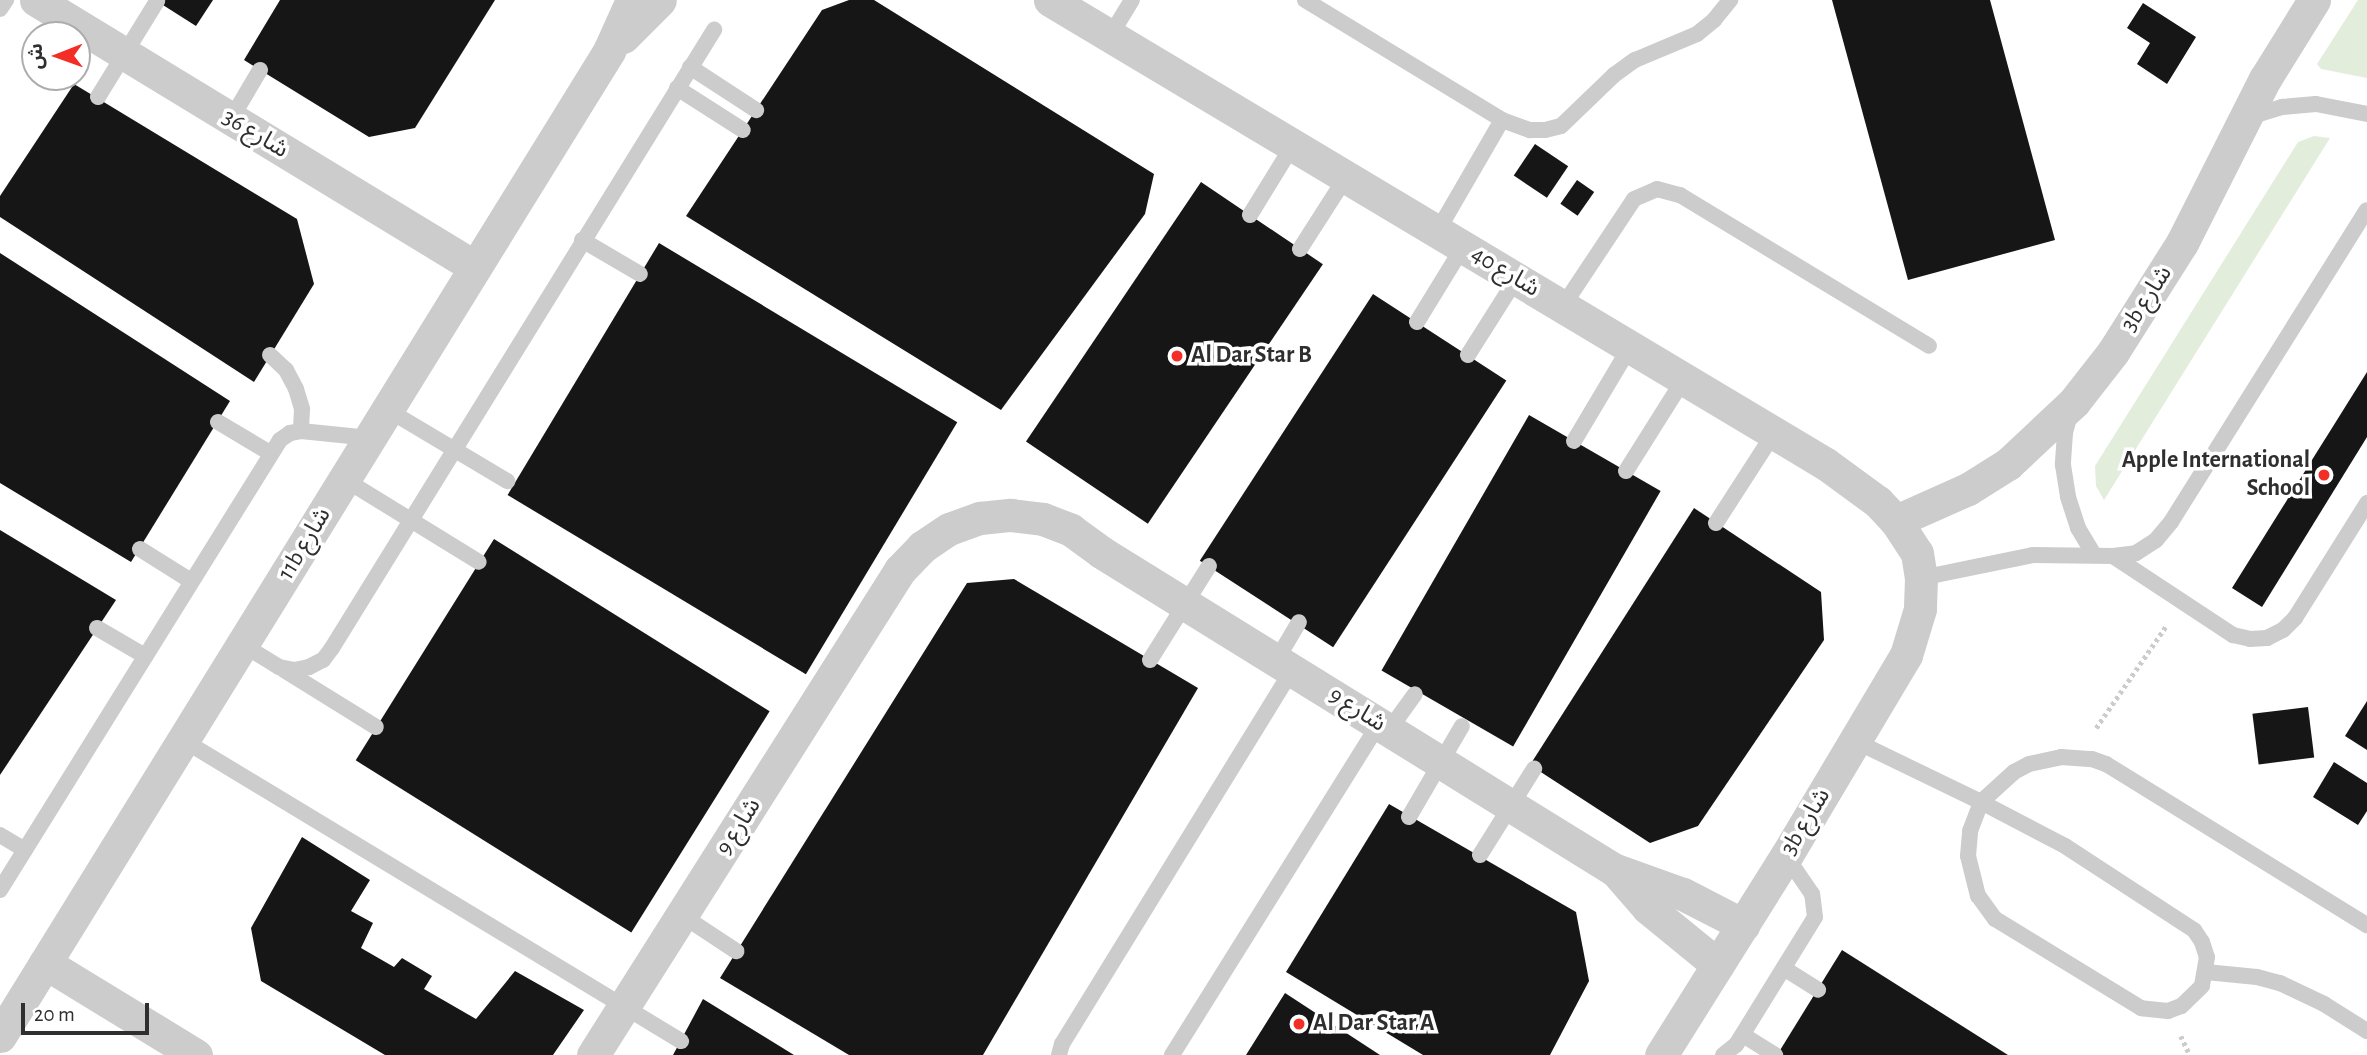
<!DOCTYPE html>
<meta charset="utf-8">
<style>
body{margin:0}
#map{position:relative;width:2367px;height:1055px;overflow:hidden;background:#fff;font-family:"Alegreya Sans","Noto Sans Arabic",sans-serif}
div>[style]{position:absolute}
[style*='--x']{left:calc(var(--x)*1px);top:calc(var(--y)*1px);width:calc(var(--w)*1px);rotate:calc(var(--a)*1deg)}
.green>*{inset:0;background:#e3eddc}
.building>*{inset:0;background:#161616;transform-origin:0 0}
.path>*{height:4.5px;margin-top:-2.25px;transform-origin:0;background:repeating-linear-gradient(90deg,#ccc 0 3.5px,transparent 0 7px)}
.lane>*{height:16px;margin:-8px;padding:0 8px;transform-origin:8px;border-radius:8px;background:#ccc}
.street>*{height:33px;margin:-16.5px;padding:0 16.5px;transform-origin:16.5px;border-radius:16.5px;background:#ccc}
.dots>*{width:19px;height:19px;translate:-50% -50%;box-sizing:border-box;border:4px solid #fff;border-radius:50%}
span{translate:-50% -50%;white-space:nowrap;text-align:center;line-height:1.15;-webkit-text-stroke:7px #fff;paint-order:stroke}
.street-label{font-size:24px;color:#2f2f2f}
.poi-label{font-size:24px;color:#2f2f2f;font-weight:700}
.left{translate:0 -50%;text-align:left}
.right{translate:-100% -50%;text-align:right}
.north{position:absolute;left:21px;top:21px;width:70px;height:70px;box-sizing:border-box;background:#fff;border:2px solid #acacac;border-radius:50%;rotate:269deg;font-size:19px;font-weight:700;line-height:28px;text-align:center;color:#2f2f2f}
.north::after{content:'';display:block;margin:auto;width:24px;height:32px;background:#f22e26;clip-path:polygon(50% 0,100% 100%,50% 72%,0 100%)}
.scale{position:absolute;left:21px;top:1003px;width:128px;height:32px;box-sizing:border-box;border:4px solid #2f2f2f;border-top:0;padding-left:9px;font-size:21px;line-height:24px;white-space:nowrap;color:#2f2f2f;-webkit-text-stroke:5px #fff;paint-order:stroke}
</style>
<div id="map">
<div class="green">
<i style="clip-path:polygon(2358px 0,2367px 0,2367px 78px,2321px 69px,2317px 64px)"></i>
<i style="clip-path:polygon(2314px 136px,2330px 138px,2104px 500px,2096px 486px,2095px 466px,2298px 142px)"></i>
</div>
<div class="building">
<i style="clip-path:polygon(155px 0,213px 0,196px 26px)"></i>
<i style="clip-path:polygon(280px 0,495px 0,415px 128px,369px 137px,244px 60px)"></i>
<i style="clip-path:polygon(849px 0,874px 0,1154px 174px,1145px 214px,1001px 410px,686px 216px,822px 10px)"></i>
<i style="clip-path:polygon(1832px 0,1990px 0,2055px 240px,1908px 280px)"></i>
<i style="clip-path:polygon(2143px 3px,2196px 37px,2167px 84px,2137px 64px,2150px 43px,2127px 28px)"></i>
<i style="clip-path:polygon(74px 84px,297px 219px,314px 284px,254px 382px,0 217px,0 196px)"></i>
<i style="left:1535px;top:144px;width:40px;height:38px;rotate:34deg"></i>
<i style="left:1577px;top:180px;width:21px;height:29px;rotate:35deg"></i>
<i style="left:1201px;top:182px;width:147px;height:313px;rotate:34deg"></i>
<i style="left:659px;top:243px;width:348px;height:294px;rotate:31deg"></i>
<i style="clip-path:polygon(0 253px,230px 401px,131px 562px,0 483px)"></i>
<i style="left:1373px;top:294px;width:159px;height:318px;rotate:33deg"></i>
<i style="clip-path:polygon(2367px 372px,2367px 437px,2262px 607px,2232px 588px)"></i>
<i style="left:1529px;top:415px;width:152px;height:295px;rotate:30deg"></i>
<i style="clip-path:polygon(1694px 508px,1821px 592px,1824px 640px,1698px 826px,1650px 843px,1530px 765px)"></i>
<i style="clip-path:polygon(0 530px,116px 600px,0 775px)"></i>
<i style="left:494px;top:539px;width:325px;height:261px;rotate:32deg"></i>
<i style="clip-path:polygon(1014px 579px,1198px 688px,983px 1055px,849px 1055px,720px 978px,967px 583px)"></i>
<i style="clip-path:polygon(2367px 701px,2367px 750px,2345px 736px)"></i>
<i style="left:2308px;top:707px;width:51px;height:56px;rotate:83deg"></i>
<i style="clip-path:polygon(2334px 762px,2367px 783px,2367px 811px,2358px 825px,2313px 797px)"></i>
<i style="clip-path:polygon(1389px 804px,1576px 912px,1589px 981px,1550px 1055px,1423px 1055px,1286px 972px)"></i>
<i style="clip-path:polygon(302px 837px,370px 880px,351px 911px,373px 923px,361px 948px,394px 967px,402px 958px,432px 976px,424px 989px,476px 1019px,515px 971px,584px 1010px,553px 1055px,385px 1055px,261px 981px,251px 928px)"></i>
<i style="clip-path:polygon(1842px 950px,2008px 1055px,1777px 1055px)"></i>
<i style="clip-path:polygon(1285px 993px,1380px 1055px,1246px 1055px)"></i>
<i style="clip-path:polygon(703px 999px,794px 1055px,673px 1055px)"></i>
</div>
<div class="path">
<i style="--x:2096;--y:728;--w:124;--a:-55.5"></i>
<i style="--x:2181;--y:1036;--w:21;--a:65"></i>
</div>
<div class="lane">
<i style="--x:1305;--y:0;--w:231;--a:31.3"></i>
<i style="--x:1502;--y:120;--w:30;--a:20"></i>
<i style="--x:1530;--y:130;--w:15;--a:0"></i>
<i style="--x:1545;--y:130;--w:16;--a:-14"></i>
<i style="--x:1561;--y:126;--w:74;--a:-43.9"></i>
<i style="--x:1614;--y:75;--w:26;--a:-36"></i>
<i style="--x:1635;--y:60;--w:67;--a:-22.8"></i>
<i style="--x:1697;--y:34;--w:22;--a:-39"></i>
<i style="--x:1714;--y:20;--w:26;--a:-51"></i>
<i style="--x:0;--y:9;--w:11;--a:-56"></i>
<i style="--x:1110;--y:36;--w:42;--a:-58.6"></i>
<i style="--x:690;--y:67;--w:79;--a:33.1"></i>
<i style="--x:677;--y:88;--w:78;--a:32.5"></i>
<i style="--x:98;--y:97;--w:113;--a:-58.4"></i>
<i style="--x:2246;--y:118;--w:38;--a:-17"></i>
<i style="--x:2282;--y:107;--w:34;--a:-5"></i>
<i style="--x:2316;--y:104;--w:52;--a:11.1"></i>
<i style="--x:231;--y:119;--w:57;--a:-59.4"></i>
<i style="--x:1250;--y:215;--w:82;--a:-58.4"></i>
<i style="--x:1437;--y:232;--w:129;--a:-59.9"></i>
<i style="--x:582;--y:240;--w:67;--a:30.4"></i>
<i style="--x:1300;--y:249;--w:85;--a:-57.4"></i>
<i style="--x:1563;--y:306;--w:128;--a:-56.4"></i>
<i style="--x:1634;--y:199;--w:25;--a:-23"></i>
<i style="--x:1657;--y:189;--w:24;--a:15"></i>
<i style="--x:1680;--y:195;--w:291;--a:31.2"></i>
<i style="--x:1417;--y:322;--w:88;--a:-58.5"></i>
<i style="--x:270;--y:355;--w:22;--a:43"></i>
<i style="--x:286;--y:370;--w:21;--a:62"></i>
<i style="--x:296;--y:389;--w:21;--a:73"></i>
<i style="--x:302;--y:409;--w:22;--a:93"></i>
<i style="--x:1468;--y:355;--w:90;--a:-57.7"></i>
<i style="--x:388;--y:410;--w:139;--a:30.8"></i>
<i style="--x:2070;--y:414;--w:20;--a:105"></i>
<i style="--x:2065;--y:433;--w:32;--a:94"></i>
<i style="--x:2063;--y:465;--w:32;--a:81"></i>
<i style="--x:2068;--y:497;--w:33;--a:72"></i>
<i style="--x:2078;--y:528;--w:31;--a:59"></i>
<i style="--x:218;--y:422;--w:61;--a:30.8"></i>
<i style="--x:1574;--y:441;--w:109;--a:-59.2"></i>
<i style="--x:1626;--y:471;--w:109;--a:-57.8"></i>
<i style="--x:344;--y:479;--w:158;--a:31.6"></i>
<i style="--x:1716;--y:523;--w:107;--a:-57.2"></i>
<i style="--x:140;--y:549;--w:60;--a:32.1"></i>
<i style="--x:2113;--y:556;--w:144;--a:33.4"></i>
<i style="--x:2233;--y:635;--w:17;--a:13"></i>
<i style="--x:2250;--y:639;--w:17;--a:-3"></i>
<i style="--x:2267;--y:638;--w:18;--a:-27"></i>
<i style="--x:2283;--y:630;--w:17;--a:-45"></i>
<i style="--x:2295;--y:618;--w:136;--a:-57.9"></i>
<i style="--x:1921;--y:578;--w:114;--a:-11.6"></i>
<i style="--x:2033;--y:555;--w:80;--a:0.7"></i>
<i style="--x:2113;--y:556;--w:23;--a:-7"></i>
<i style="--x:2136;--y:553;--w:24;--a:-33"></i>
<i style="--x:2156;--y:540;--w:23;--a:-50"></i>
<i style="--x:2171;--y:522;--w:368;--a:-57.9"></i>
<i style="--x:97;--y:628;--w:56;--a:30.3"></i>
<i style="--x:243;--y:645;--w:42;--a:31.4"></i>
<i style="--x:279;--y:667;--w:15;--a:11"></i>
<i style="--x:294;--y:670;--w:15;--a:-11"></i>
<i style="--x:309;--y:667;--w:16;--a:-27"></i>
<i style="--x:323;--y:660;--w:15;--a:-53"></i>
<i style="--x:332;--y:648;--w:727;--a:-58.28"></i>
<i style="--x:1150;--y:660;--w:111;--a:-57.9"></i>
<i style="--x:1276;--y:661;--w:45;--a:-59.5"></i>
<i style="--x:284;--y:670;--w:108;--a:31.8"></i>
<i style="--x:1389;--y:730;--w:44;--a:-54.2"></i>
<i style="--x:183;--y:740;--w:582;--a:31.15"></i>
<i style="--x:1855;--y:741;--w:140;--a:25.8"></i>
<i style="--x:1981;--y:802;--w:95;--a:27.6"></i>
<i style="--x:2065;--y:846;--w:154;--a:33.1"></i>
<i style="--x:2194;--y:930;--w:14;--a:56"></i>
<i style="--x:2202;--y:942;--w:16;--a:72"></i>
<i style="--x:2207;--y:957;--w:29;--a:100"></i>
<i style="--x:2202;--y:986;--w:29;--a:136"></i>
<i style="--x:2181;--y:1006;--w:14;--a:159"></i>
<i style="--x:2168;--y:1011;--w:27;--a:-174"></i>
<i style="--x:2141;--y:1008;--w:171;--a:-148.6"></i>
<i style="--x:1995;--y:919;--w:29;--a:-126"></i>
<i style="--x:1978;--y:896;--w:41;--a:-104"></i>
<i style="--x:1968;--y:856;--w:25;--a:-85"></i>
<i style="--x:1970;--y:831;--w:31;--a:-69"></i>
<i style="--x:1981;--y:802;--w:45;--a:-42.3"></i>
<i style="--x:2014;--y:772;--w:17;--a:-28"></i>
<i style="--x:2029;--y:764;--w:33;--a:-12"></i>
<i style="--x:2061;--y:757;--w:31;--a:4"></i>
<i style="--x:2092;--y:759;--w:15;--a:20"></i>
<i style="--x:2106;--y:764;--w:307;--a:31.7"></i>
<i style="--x:1409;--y:817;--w:105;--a:-59.8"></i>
<i style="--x:0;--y:835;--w:29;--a:31"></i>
<i style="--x:1480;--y:855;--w:102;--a:-57.9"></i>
<i style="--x:0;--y:890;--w:530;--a:-58.11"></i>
<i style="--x:280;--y:440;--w:12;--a:-35"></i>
<i style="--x:290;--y:433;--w:11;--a:-10"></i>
<i style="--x:301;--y:431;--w:69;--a:5.8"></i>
<i style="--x:683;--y:916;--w:64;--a:33.4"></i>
<i style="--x:1785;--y:969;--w:39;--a:32"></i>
<i style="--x:2206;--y:972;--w:51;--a:5.6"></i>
<i style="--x:2257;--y:977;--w:24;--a:15"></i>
<i style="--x:2280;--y:983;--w:49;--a:25.5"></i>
<i style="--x:2324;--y:1004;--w:51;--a:32.1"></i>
<i style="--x:1743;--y:1035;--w:38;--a:32"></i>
<i style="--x:1059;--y:1055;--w:11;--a:-75"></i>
<i style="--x:1062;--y:1044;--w:439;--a:-58.4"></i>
<i style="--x:1172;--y:1055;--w:390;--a:-58"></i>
<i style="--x:1723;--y:1055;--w:16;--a:-38"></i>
<i style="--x:1736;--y:1045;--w:150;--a:-58.3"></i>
<i style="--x:1815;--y:917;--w:23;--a:-97"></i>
<i style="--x:1812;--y:894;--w:46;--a:-124.4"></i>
</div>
<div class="street">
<i style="--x:36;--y:0;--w:514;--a:31.31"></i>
<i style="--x:1050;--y:0;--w:904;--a:30.88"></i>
<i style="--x:1826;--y:464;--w:64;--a:36.2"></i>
<i style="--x:1878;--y:502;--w:26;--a:47"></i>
<i style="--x:1896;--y:521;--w:38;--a:57"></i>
<i style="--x:1917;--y:553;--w:25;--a:81"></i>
<i style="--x:1921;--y:578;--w:31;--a:92"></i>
<i style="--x:1920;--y:609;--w:48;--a:106.9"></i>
<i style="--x:1906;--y:655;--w:234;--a:120.8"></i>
<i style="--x:1786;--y:856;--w:235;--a:122.1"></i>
<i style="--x:623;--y:37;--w:52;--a:-45"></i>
<i style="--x:1896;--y:521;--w:79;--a:-24"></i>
<i style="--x:1968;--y:489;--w:47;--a:-32"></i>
<i style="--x:2008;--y:464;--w:91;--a:-43.2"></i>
<i style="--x:2074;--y:402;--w:63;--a:-52"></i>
<i style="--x:2113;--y:352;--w:129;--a:-57.7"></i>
<i style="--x:2182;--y:243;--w:184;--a:-63.2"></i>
<i style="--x:2265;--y:79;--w:93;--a:-58.2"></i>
<i style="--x:1615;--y:870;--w:50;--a:49"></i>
<i style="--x:1648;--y:908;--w:90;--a:39.2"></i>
<i style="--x:45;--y:963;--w:177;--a:31.4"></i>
<i style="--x:0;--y:1036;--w:1158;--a:-58.27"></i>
<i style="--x:609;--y:51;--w:56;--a:-65.7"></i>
<i style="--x:593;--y:1055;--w:574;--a:-57.67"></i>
<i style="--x:900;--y:570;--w:32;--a:-46"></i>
<i style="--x:922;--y:547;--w:32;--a:-34"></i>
<i style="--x:949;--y:529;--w:33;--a:-20"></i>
<i style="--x:980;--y:518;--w:31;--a:-6"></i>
<i style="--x:1011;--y:515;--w:32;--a:7"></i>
<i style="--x:1043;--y:519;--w:30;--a:21"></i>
<i style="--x:1071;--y:530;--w:37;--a:36"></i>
<i style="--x:1101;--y:552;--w:602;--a:31.76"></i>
<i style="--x:1613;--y:869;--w:74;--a:19.7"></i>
<i style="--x:1683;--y:894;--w:68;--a:27.3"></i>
</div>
<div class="dots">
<i style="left:1177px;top:356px;background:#f22e26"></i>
<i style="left:2324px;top:475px;background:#f22e26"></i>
<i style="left:1299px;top:1024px;background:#f22e26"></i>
</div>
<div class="street-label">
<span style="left:255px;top:134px;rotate:31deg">شارع 36</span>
<span style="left:1505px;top:272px;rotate:31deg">شارع 40</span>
<span style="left:2147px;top:299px;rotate:-57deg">3b شارع</span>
<span style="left:305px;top:544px;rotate:-59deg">11b شارع</span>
<span style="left:1357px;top:710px;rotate:32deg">شارع 9</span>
<span style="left:1806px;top:822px;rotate:-59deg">3b شارع</span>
<span style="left:739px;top:827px;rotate:-58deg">شارع 9</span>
</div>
<div class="poi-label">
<span class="left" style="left:1191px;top:356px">Al Dar Star B</span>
<span class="right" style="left:2310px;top:475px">Apple International<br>School</span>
<span class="left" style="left:1313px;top:1024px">Al Dar Star A</span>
</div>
<div class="north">ش</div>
<div class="scale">20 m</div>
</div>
